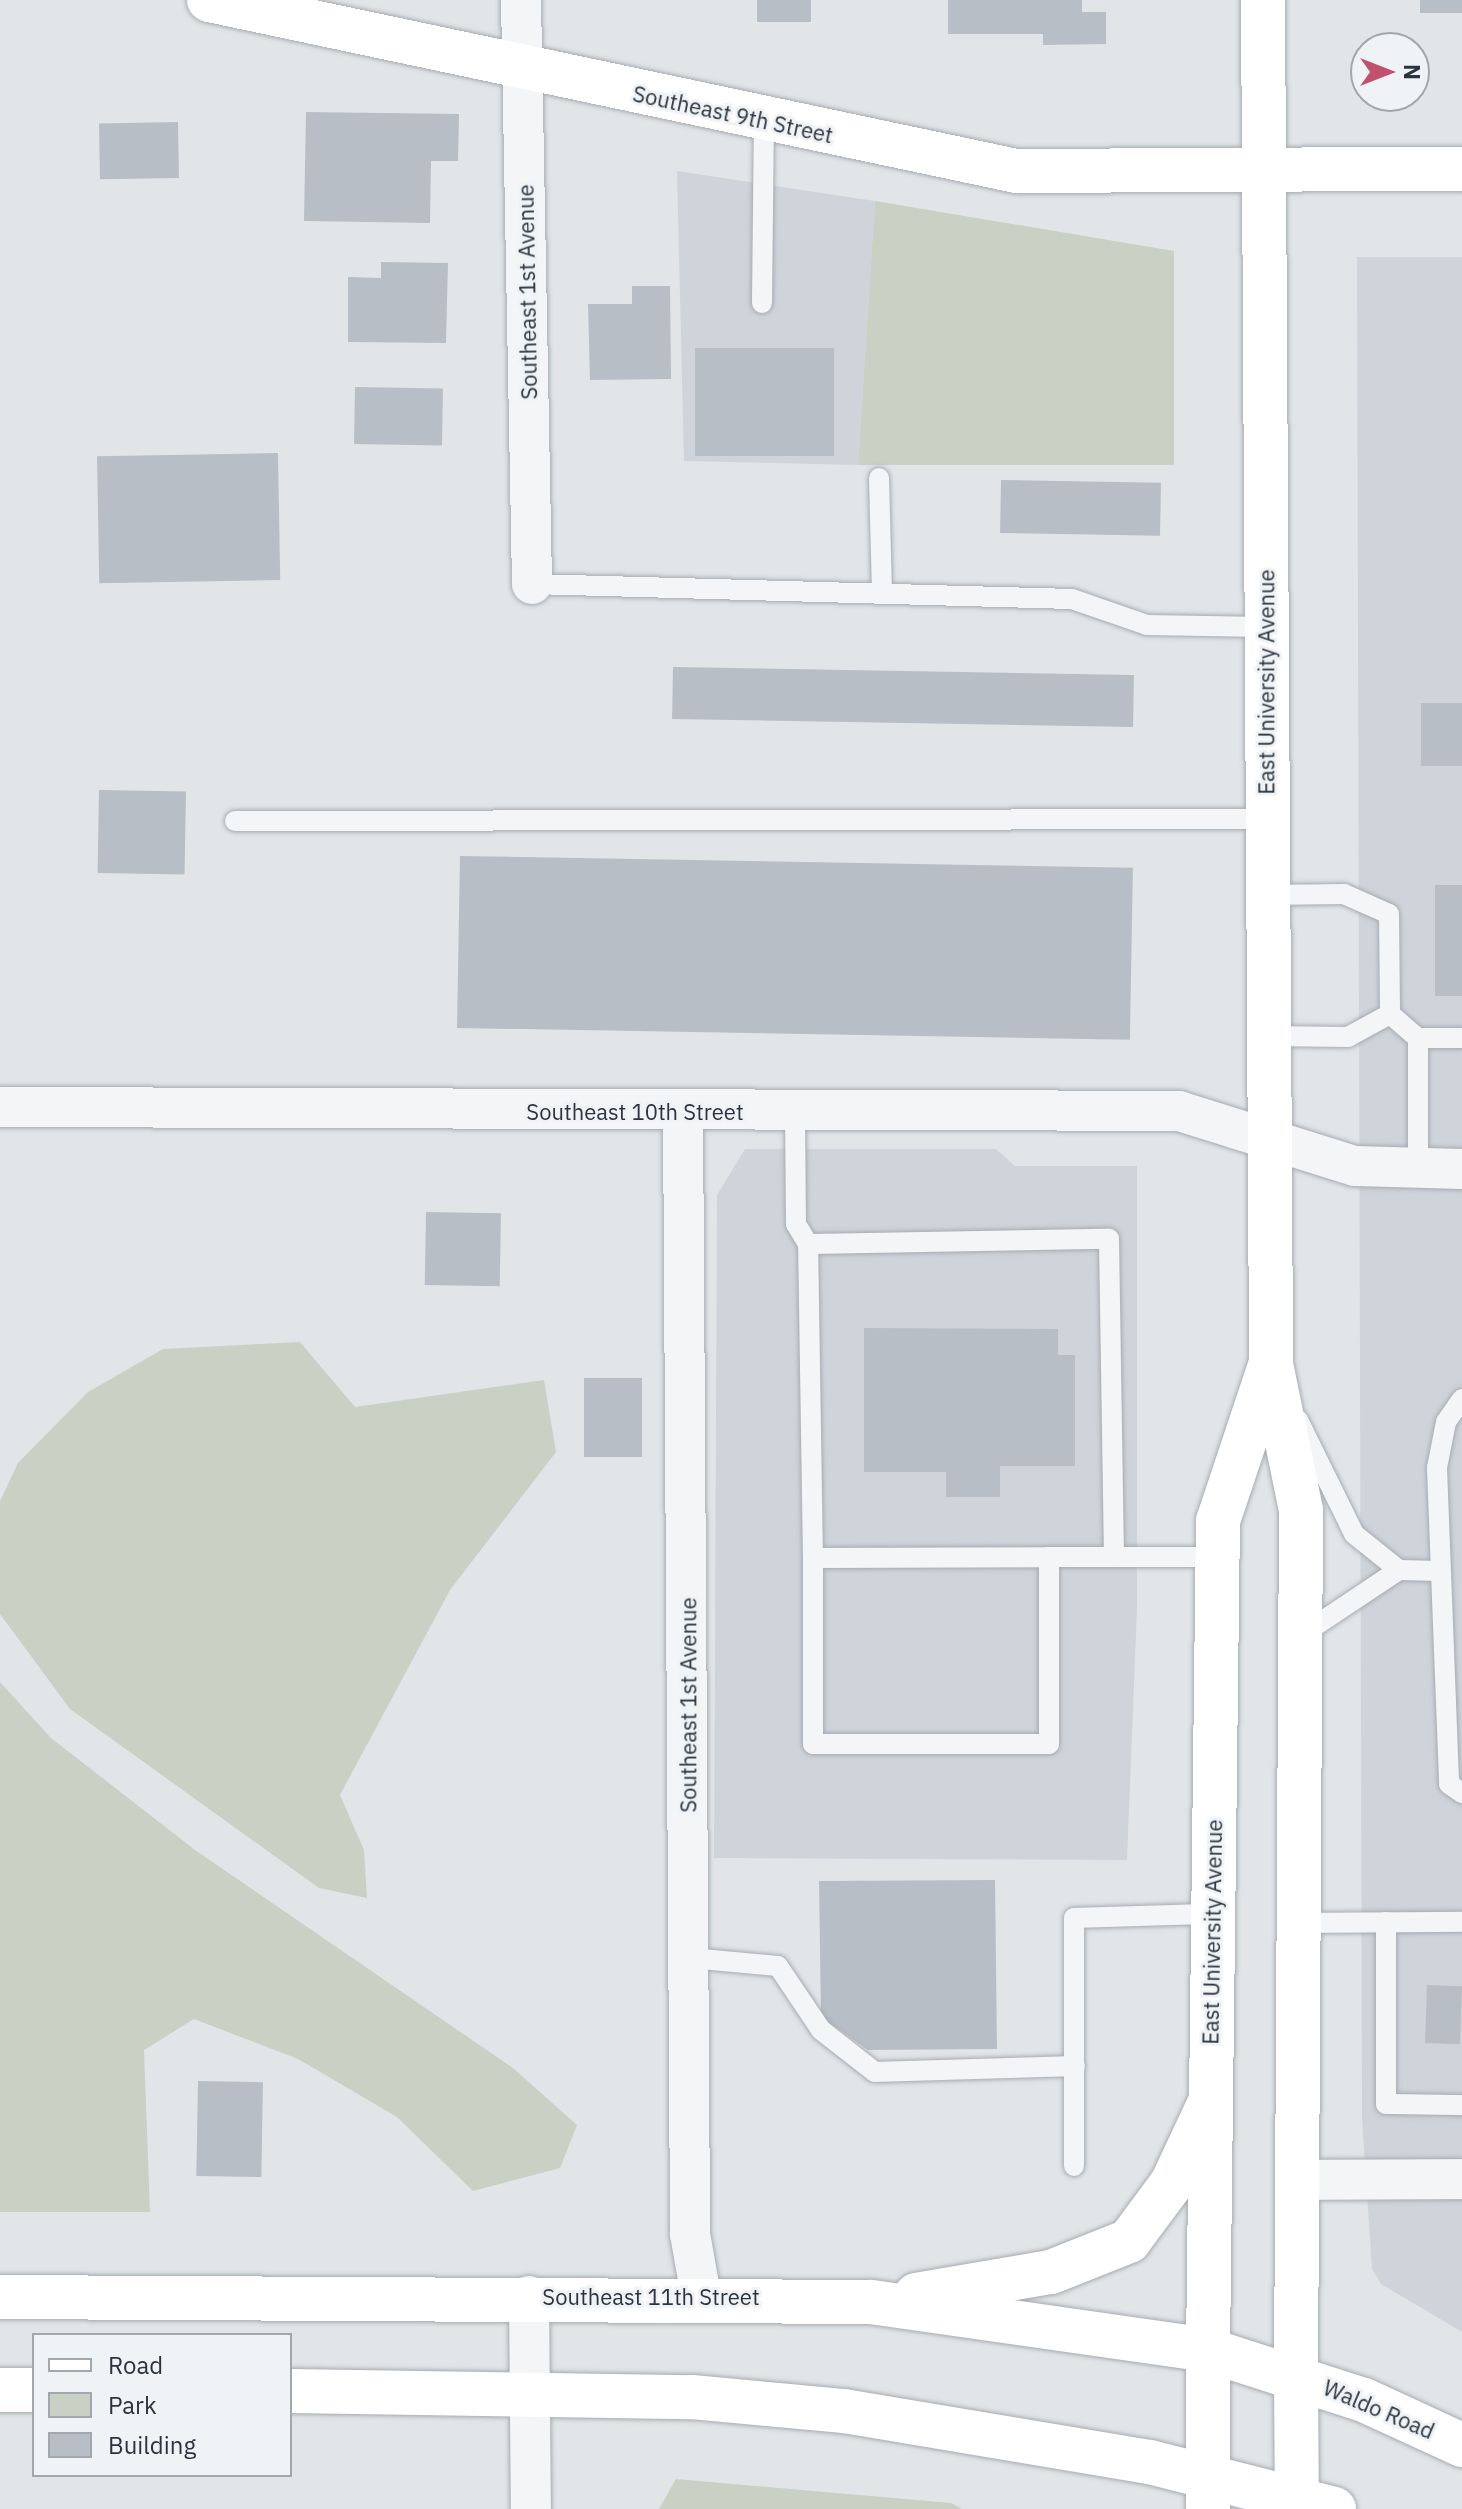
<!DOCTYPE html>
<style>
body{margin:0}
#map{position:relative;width:1462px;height:2509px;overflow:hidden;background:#e1e5e8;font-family:"IBM Plex Sans",sans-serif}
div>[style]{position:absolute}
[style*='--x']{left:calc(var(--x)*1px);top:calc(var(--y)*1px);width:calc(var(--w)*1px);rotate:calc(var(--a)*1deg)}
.built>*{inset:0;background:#cfd4da}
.green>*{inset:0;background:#c8d1c3}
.building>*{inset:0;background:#b8bec5;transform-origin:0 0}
.roads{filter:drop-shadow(0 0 2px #a7acb2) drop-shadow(0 0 2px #a7acb2)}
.lane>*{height:20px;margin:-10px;padding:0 10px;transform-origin:10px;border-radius:10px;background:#f3f5f7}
.street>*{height:40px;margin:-20px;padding:0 20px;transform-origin:20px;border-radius:20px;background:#f3f5f7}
.secondary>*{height:44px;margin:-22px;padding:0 22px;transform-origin:22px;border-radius:22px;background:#fff}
.primary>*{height:44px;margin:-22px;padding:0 22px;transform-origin:22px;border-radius:22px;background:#fff}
.highway>*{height:44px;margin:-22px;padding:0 22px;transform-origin:22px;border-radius:22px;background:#fff}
span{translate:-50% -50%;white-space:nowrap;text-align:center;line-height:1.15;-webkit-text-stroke:6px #f0f3f6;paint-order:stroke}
.street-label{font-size:22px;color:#2b343e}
.legend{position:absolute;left:32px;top:2333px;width:260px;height:144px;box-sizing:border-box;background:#f0f3f6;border:2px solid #a1a7ac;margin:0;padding:10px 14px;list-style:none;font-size:24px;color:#2b343e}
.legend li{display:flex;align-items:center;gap:16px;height:40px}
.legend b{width:40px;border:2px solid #a1a7ac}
.north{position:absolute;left:1350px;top:32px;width:80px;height:80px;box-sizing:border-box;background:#f0f3f6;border:2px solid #a1a7ac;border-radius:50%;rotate:90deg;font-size:22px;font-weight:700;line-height:32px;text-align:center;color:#2b343e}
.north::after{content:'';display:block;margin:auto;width:28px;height:36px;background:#c2506f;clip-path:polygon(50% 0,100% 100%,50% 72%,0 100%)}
</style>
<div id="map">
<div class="built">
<i style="clip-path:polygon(677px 171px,875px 201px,858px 465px,684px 461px)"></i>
<i style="clip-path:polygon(1357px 257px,1462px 257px,1462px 2332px,1381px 2284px,1372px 2269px,1362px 2119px)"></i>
<i style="clip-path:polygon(745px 1149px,996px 1149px,1015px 1166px,1137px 1166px,1137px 1608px,1127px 1860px,714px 1858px,717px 1195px)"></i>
</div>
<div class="green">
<i style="clip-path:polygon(875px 201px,1174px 251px,1174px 465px,858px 465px)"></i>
<i style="clip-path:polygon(300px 1342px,355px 1407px,544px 1380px,556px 1452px,450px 1590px,340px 1795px,364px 1850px,367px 1898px,319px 1888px,70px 1709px,0 1614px,0 1501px,18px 1463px,88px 1392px,163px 1349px)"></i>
<i style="clip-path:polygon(0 1682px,51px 1738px,195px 1850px,513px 2068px,577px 2125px,560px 2168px,473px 2191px,397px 2117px,298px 2059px,194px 2019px,144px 2050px,150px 2212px,0 2212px)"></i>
<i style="clip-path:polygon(676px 2479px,951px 2503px,962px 2509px,659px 2509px)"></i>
</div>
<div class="building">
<i style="left:757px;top:0;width:54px;height:22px"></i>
<i style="clip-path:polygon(948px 0,1082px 0,1082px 12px,1106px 12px,1106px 44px,1043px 45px,1043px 34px,948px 34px)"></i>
<i style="left:1420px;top:0;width:42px;height:13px"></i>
<i style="clip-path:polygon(306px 112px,459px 114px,458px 161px,431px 161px,430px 223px,304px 221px)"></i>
<i style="left:178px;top:122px;width:56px;height:79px;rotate:89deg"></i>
<i style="clip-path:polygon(381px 262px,448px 263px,446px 343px,348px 342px,348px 277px,381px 278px)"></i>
<i style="clip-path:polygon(632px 286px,670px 286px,671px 379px,590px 380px,588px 304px,632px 304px)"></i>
<i style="left:695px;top:348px;width:139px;height:108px"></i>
<i style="left:355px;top:387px;width:88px;height:57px;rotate:1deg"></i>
<i style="left:278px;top:453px;width:127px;height:181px;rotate:89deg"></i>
<i style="left:1001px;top:480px;width:160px;height:53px;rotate:1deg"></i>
<i style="left:673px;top:667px;width:461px;height:52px;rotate:1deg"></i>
<i style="left:1421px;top:703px;width:41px;height:63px"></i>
<i style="left:99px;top:790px;width:87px;height:83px;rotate:1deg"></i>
<i style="left:460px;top:856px;width:673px;height:172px;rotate:1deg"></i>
<i style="left:1435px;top:885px;width:27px;height:111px"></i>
<i style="left:426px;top:1212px;width:75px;height:73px;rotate:1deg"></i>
<i style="clip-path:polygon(864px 1328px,1058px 1329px,1058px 1355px,1075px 1355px,1075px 1466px,1000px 1466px,1000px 1497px,946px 1497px,946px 1472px,864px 1472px)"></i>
<i style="left:584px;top:1378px;width:58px;height:79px"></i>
<i style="clip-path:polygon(995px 1880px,997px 2049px,868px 2050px,821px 2017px,819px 1881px)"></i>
<i style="left:1427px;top:1985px;width:35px;height:58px;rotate:2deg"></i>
<i style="left:198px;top:2081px;width:65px;height:95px;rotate:1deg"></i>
</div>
<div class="roads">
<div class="lane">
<i style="--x:762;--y:303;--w:182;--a:-89.4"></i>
<i style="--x:879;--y:478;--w:116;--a:88.5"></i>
<i style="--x:532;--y:584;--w:540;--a:1.59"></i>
<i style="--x:1072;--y:599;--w:79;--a:19.1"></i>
<i style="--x:1147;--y:625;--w:118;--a:1"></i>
<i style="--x:235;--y:821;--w:1031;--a:-0.11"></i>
<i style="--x:1266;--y:895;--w:78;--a:-0.7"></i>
<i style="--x:1344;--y:894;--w:49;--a:24"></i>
<i style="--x:1389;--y:914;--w:100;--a:89.4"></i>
<i style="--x:1390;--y:1014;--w:48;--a:151.3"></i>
<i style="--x:1348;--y:1037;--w:81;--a:-179.3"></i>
<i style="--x:1390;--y:1014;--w:37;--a:41"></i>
<i style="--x:1418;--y:1038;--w:130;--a:90"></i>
<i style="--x:1418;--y:1038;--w:44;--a:0"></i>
<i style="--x:795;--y:1112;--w:112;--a:89.5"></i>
<i style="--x:796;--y:1224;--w:23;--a:59"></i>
<i style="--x:1462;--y:1399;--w:28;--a:125"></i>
<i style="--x:1446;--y:1422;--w:47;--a:101.1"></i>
<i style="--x:1437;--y:1468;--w:316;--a:87.8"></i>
<i style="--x:1449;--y:1784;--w:16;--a:35"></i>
<i style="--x:1298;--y:1420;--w:127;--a:63.8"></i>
<i style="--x:1354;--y:1534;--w:58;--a:38.7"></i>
<i style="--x:1049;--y:1557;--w:187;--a:90"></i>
<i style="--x:1049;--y:1744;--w:236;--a:180"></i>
<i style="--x:813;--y:1744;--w:186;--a:-90"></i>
<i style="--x:813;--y:1558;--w:236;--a:-0.2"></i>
<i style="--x:1049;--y:1557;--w:168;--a:0"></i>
<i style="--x:813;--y:1558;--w:314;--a:-90.9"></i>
<i style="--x:808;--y:1244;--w:301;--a:-1"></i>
<i style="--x:1109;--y:1239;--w:318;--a:89.1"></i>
<i style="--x:1303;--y:1634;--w:115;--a:-33.7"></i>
<i style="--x:1399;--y:1570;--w:41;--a:1.4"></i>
<i style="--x:1386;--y:1922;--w:182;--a:90"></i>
<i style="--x:1386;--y:2104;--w:76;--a:0.8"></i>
<i style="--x:1299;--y:1923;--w:163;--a:-0.4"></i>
<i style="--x:690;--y:1958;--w:88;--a:5.2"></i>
<i style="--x:778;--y:1966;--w:77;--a:56.1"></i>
<i style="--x:821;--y:2030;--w:68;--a:37.9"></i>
<i style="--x:875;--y:2072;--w:200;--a:-1.7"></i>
<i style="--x:1074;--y:2166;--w:248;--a:-90"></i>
<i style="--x:1074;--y:1918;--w:138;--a:-1.7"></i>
</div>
<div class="street">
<i style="--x:521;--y:0;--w:584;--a:88.92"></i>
<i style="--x:0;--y:1107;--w:1179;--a:0.19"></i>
<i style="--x:1179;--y:1111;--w:184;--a:17.4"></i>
<i style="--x:1355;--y:1166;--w:107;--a:1.6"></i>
<i style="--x:683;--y:1112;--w:1122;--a:89.64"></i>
<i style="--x:690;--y:2234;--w:63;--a:79.9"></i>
<i style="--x:1295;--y:2180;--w:167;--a:-0.3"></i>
<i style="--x:529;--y:2296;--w:213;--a:89.5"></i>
</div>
<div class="secondary">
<i style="--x:209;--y:0;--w:825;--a:11.96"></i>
<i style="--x:1016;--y:171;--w:446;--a:-0.3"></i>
</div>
<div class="primary">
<i style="--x:1263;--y:0;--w:1364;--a:89.66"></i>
<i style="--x:1271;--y:1364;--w:149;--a:78.4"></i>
<i style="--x:1301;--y:1510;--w:866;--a:90.33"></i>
<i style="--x:1208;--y:2350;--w:829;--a:-89.31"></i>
<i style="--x:1218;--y:1521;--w:163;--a:-71.5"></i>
</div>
<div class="highway">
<i style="--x:916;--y:2295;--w:137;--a:-9.7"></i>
<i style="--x:1051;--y:2272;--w:84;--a:-21.7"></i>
<i style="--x:1129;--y:2241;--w:72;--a:-53.4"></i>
<i style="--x:1172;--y:2183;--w:87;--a:-64.9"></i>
<i style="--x:0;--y:2297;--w:871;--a:0.33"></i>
<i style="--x:871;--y:2302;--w:340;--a:8.1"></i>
<i style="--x:1208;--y:2350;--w:164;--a:17.8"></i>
<i style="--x:1364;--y:2400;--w:108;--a:24.7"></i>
<i style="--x:1296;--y:2376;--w:133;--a:89.6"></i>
<i style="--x:0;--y:2390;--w:34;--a:0"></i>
<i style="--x:290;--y:2391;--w:402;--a:0.9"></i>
<i style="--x:692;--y:2397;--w:153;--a:5.3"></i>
<i style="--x:844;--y:2411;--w:310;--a:9.5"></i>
<i style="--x:1150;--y:2462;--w:190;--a:14.3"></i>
<i style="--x:1208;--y:2509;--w:159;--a:-90"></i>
</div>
</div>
<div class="street-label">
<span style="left:733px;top:114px;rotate:12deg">Southeast 9th Street</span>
<span style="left:527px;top:292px;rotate:-91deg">Southeast 1st Avenue</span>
<span style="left:1266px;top:682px;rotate:-90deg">East University Avenue</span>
<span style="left:635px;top:1112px">Southeast 10th Street</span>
<span style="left:688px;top:1705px;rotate:-90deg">Southeast 1st Avenue</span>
<span style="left:1212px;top:1932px;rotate:-89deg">East University Avenue</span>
<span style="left:651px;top:2297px">Southeast 11th Street</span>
<span style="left:1379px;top:2409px;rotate:23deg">Waldo Road</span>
</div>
<ul class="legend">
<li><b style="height:10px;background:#fff"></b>Road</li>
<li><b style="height:22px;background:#c8d1c3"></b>Park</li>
<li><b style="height:22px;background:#b8bec5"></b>Building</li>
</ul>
<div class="north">N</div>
</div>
